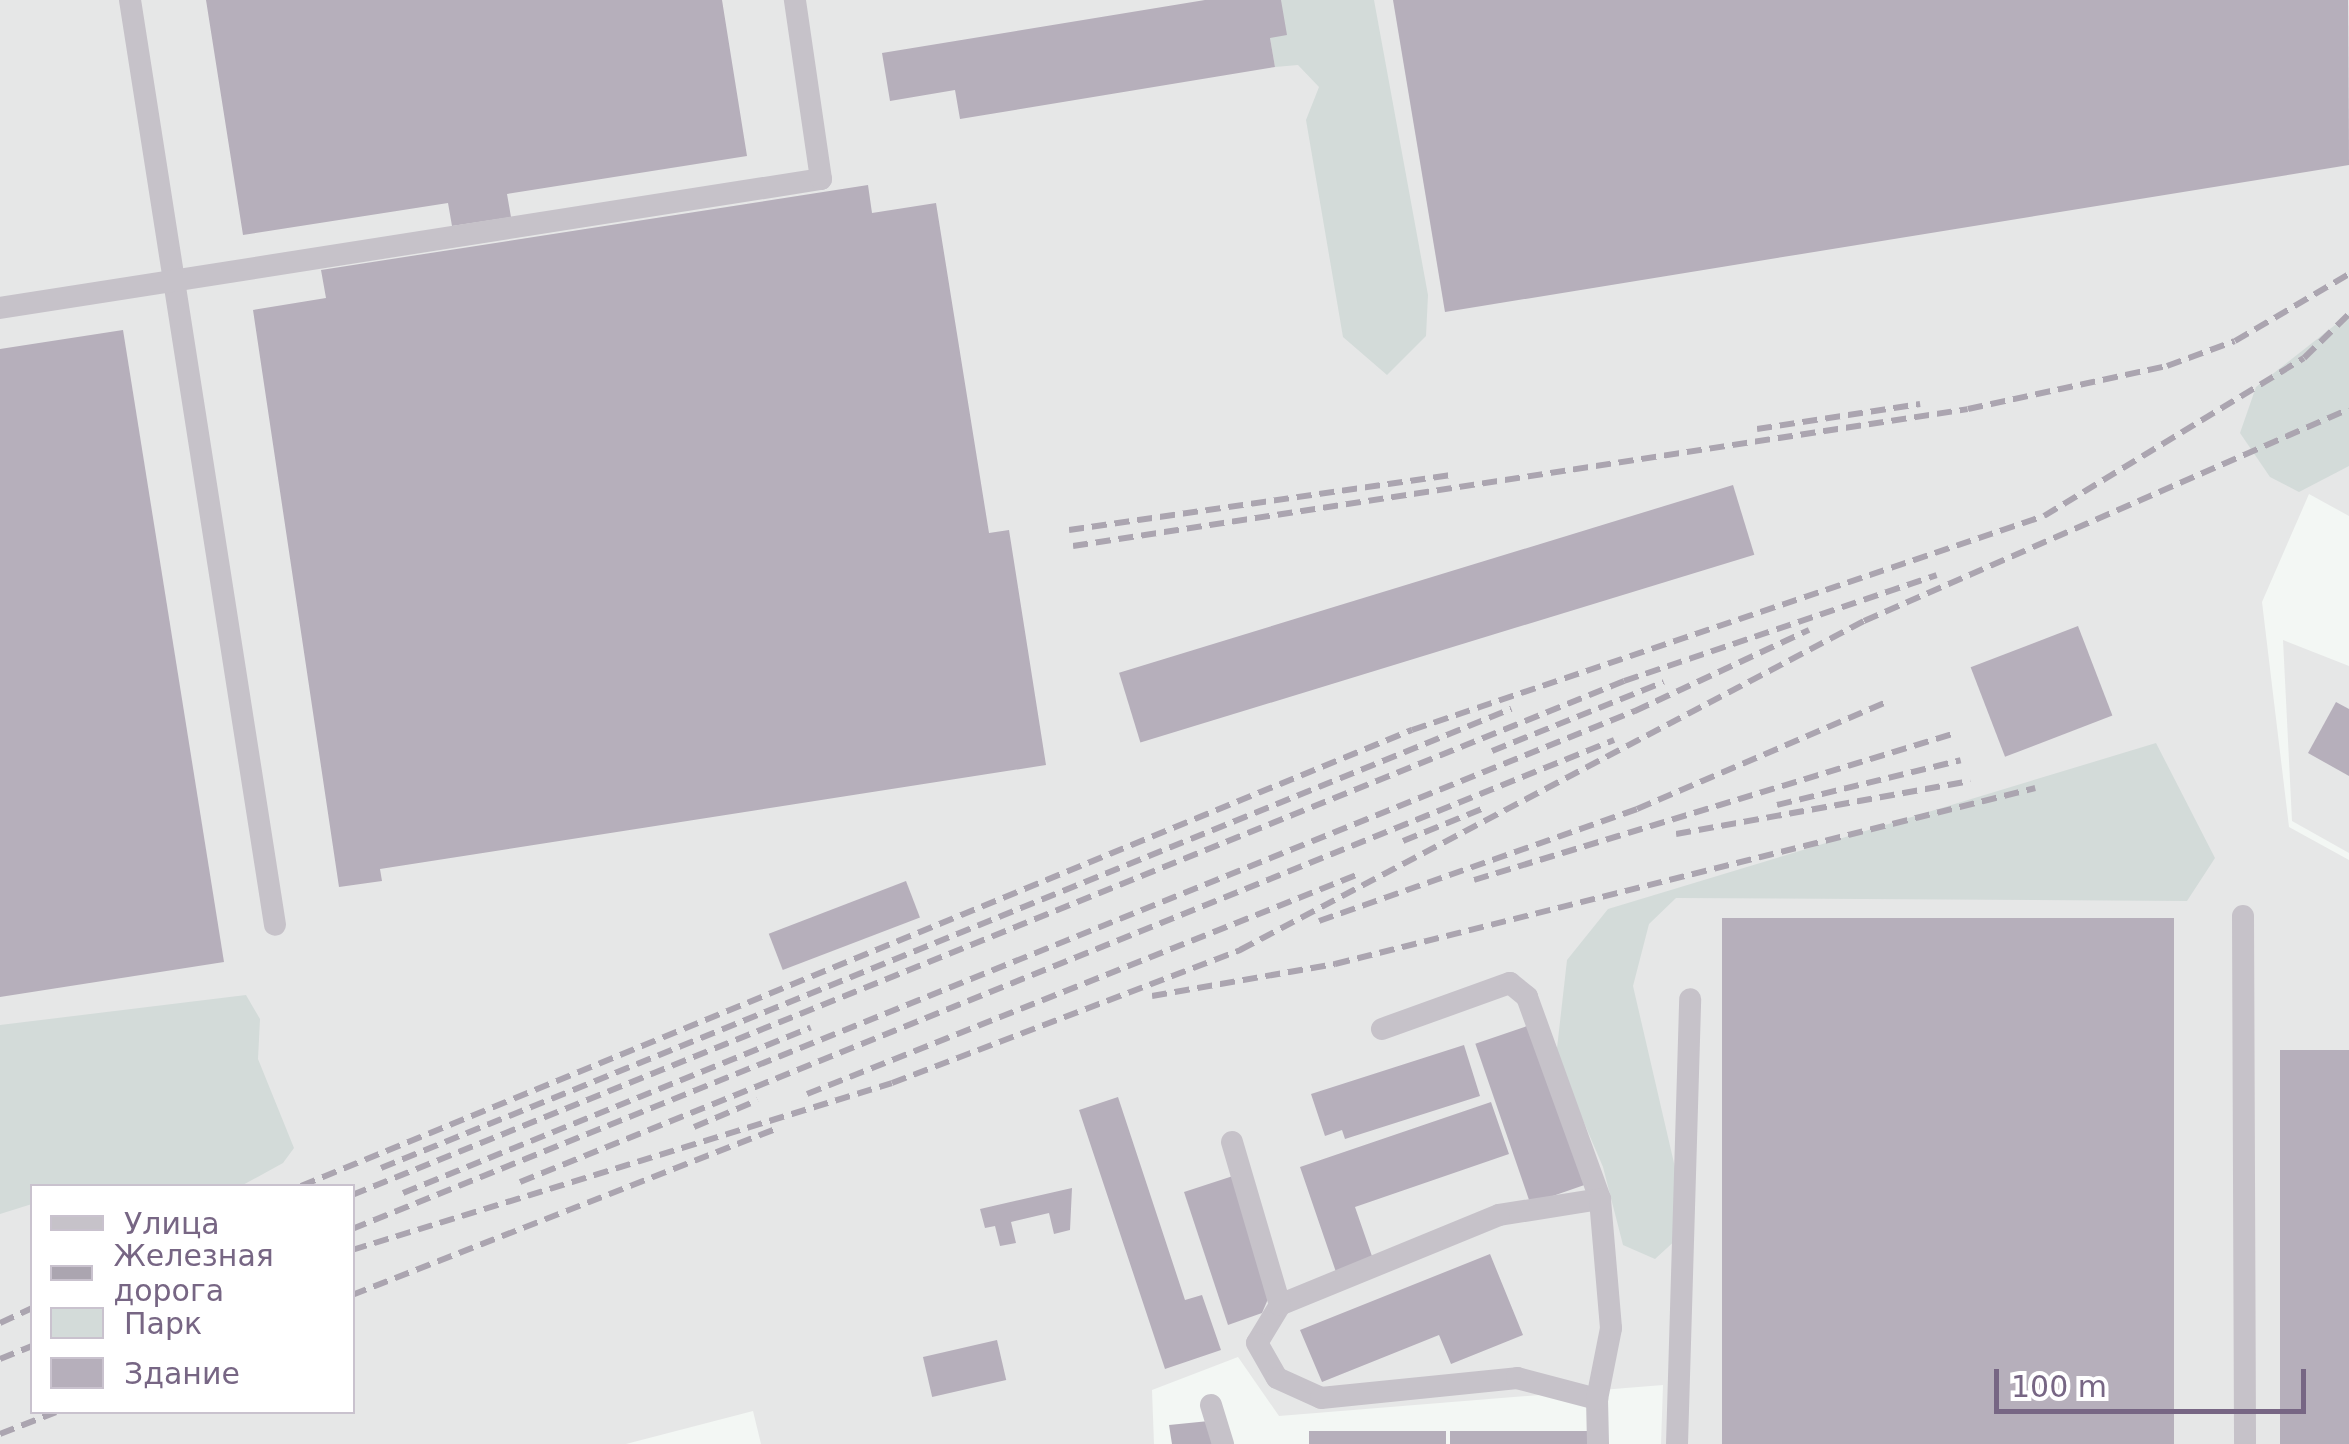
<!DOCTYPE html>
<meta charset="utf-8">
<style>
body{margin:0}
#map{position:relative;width:2349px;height:1444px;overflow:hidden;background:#f3f7f4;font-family:"DejaVu Sans",sans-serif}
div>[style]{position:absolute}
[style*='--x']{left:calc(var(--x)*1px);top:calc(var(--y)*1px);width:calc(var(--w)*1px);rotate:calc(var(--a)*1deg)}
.built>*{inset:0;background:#e6e7e7}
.green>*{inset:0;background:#d3dbd9}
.building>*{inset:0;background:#b6afbb;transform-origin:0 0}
.minor>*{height:22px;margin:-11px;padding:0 11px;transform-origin:11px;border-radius:11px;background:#c6c2c9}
.rail>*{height:6px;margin-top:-3px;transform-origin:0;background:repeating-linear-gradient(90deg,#aba5b0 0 15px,transparent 0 23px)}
span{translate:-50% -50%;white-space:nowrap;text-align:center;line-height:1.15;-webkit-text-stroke:10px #fff;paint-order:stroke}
.legend{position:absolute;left:30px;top:1184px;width:325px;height:230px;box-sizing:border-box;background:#fff;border:2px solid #c9c2ce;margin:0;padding:12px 18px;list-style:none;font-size:30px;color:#776684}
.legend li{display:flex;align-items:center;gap:20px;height:50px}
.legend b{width:50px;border:2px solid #c9c2ce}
.scale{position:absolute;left:1994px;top:1369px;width:312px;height:45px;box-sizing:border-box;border:5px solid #776684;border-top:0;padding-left:12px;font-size:30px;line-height:35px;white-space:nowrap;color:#776684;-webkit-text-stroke:8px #fff;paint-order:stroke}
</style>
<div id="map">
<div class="built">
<i style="clip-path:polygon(evenodd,0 0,2349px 0,2349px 516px,2309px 494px,2262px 602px,2289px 827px,2349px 860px,2349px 1444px,1661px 1444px,1663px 1385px,1279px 1416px,1238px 1357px,1152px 1390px,1154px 1444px,761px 1444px,753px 1411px,626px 1444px,0 1444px,0 0,32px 1186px,352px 1186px,352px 1412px,32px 1412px,32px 1186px)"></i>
<i style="clip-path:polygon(2283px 640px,2349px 666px,2349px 853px,2292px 821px)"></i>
</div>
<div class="green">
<i style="clip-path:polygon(1281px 0,1374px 0,1428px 295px,1426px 336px,1387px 375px,1343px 337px,1306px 120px,1319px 87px,1298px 65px,1275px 67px,1270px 38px)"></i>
<i style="clip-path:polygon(2349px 314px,2349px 466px,2299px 492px,2270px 477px,2240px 433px,2256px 387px)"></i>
<i style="clip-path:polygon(2156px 743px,2215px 858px,2187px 901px,1676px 898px,1649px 924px,1633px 986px,1680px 1189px,1679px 1237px,1655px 1259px,1623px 1245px,1603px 1167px,1556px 1057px,1567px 960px,1608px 909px)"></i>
<i style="clip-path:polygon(246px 995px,260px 1019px,258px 1059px,294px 1148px,283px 1163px,241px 1186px,32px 1186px,32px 1204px,0 1214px,0 1025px)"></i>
</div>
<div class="building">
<i style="clip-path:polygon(206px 0,722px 0,747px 156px,507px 194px,511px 217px,452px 226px,448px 203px,243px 235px)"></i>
<i style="clip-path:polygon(1205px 0,1281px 0,1287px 35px,1270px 38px,1275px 67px,960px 119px,955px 90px,890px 101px,882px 53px)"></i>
<i style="clip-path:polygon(1393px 0,2348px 0,2349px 165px,1445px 312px)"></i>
<i style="clip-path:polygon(868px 185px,872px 213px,936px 203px,989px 533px,1009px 530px,1046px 765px,380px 869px,382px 881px,339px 887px,253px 310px,326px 298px,321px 270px)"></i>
<i style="clip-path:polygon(123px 330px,224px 962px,0 997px,0 349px)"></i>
<i style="left:1733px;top:485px;width:73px;height:642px;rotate:73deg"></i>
<i style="left:2078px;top:626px;width:96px;height:115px;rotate:69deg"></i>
<i style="clip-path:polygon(2336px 702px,2349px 709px,2349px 776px,2308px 753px)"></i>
<i style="left:906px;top:881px;width:39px;height:147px;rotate:69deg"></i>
<i style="left:1722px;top:918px;width:452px;height:526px"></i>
<i style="left:1533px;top:1024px;width:169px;height:61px;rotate:71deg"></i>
<i style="clip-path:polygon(1464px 1045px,1480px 1096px,1345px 1139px,1342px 1130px,1325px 1136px,1311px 1094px)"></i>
<i style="left:2280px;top:1050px;width:69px;height:394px"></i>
<i style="clip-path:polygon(1118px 1097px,1185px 1300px,1202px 1295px,1221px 1350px,1165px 1369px,1079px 1110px)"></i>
<i style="clip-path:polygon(1491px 1102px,1509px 1154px,1355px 1207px,1374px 1262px,1337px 1275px,1300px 1167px)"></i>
<i style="clip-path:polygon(1233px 1176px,1271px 1292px,1262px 1313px,1228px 1325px,1184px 1192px)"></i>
<i style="clip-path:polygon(1072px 1188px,1070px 1230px,1054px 1234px,1049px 1213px,1011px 1222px,1016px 1243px,1000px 1246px,995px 1226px,985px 1228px,980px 1209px)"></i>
<i style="clip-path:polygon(1490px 1254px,1523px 1335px,1451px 1364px,1439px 1335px,1322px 1382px,1300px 1330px)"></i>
<i style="left:997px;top:1340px;width:41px;height:76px;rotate:77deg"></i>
<i style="clip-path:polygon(1209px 1421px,1212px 1444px,1172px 1444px,1169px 1425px)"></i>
<i style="left:1309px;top:1431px;width:137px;height:13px"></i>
<i style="left:1592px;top:1431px;width:13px;height:142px;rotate:90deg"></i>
</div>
<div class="minor">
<i style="--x:130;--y:0;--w:936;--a:81.09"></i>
<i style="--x:0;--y:308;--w:831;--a:-8.93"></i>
<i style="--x:821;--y:179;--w:181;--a:-98.3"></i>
<i style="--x:2243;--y:916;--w:528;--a:89.78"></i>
<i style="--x:1382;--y:1029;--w:136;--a:-19.8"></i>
<i style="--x:1510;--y:983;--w:22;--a:39"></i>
<i style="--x:1527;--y:997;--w:215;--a:70.1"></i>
<i style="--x:1600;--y:1199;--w:102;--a:171"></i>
<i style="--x:1499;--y:1215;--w:237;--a:157.7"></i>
<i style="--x:1280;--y:1305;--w:44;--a:121.2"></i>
<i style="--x:1257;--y:1343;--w:40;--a:60.3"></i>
<i style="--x:1277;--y:1378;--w:48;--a:24.4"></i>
<i style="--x:1321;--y:1398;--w:197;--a:-5.8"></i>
<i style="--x:1517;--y:1378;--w:83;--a:14.7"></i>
<i style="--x:1597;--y:1399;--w:45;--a:88.7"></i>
<i style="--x:1232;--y:1142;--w:170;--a:73.6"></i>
<i style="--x:1597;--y:1399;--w:72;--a:-78.8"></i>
<i style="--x:1611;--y:1328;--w:129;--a:-94.9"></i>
<i style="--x:1211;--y:1405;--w:41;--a:72.9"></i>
<i style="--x:1677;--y:1444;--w:445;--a:-88.3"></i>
</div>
<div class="rail">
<i style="--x:1757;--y:429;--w:165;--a:-8.7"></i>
<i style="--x:1069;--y:530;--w:386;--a:-8.2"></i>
<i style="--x:1073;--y:546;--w:905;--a:-8.7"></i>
<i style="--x:1968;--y:409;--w:204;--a:-12.2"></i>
<i style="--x:2167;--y:366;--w:72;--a:-20.2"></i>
<i style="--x:2235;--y:341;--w:132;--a:-30.4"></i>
<i style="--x:1492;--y:751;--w:185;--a:-21.9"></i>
<i style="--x:1777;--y:805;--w:189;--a:-13.7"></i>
<i style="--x:1676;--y:834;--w:299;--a:-10.2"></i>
<i style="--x:1403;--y:841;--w:85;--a:-22.1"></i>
<i style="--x:1474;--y:880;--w:504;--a:-16.96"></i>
<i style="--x:1319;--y:921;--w:337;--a:-19.4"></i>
<i style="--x:1637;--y:809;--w:274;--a:-23.2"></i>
<i style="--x:1152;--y:996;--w:186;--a:-9.9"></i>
<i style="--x:1335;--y:964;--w:722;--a:-14.11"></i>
<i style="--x:807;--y:1094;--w:594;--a:-21.73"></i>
<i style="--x:694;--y:1127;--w:69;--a:-22.9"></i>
<i style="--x:381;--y:1168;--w:1220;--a:-22.11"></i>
<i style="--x:520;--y:1182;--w:1180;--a:-22"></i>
<i style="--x:301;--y:1186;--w:1201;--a:-22.32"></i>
<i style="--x:1412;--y:730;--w:667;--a:-18.71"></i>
<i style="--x:2044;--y:516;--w:304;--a:-31.3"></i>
<i style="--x:2304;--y:358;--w:63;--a:-44.4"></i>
<i style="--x:403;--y:1193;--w:440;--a:-22.1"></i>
<i style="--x:352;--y:1195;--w:1372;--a:-22"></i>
<i style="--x:1624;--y:681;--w:330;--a:-18.7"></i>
<i style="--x:352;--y:1229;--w:1384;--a:-21.99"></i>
<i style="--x:1635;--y:711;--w:192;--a:-25"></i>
<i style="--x:352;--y:1250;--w:565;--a:-17.18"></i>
<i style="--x:892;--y:1083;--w:373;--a:-20.9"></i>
<i style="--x:1240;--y:950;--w:705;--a:-27.8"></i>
<i style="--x:1864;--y:621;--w:529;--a:-23.61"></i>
<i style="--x:352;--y:1295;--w:454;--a:-21.4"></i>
<i style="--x:0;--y:1323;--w:35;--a:-25"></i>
<i style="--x:0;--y:1359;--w:35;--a:-22"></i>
<i style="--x:0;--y:1434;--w:60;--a:-21.4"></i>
</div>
<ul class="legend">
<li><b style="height:12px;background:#c6c2c9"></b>Улица</li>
<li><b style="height:12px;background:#aba5b0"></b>Железная дорога</li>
<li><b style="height:28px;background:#d3dbd9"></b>Парк</li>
<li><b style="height:28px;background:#b6afbb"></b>Здание</li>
</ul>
<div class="scale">100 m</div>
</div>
